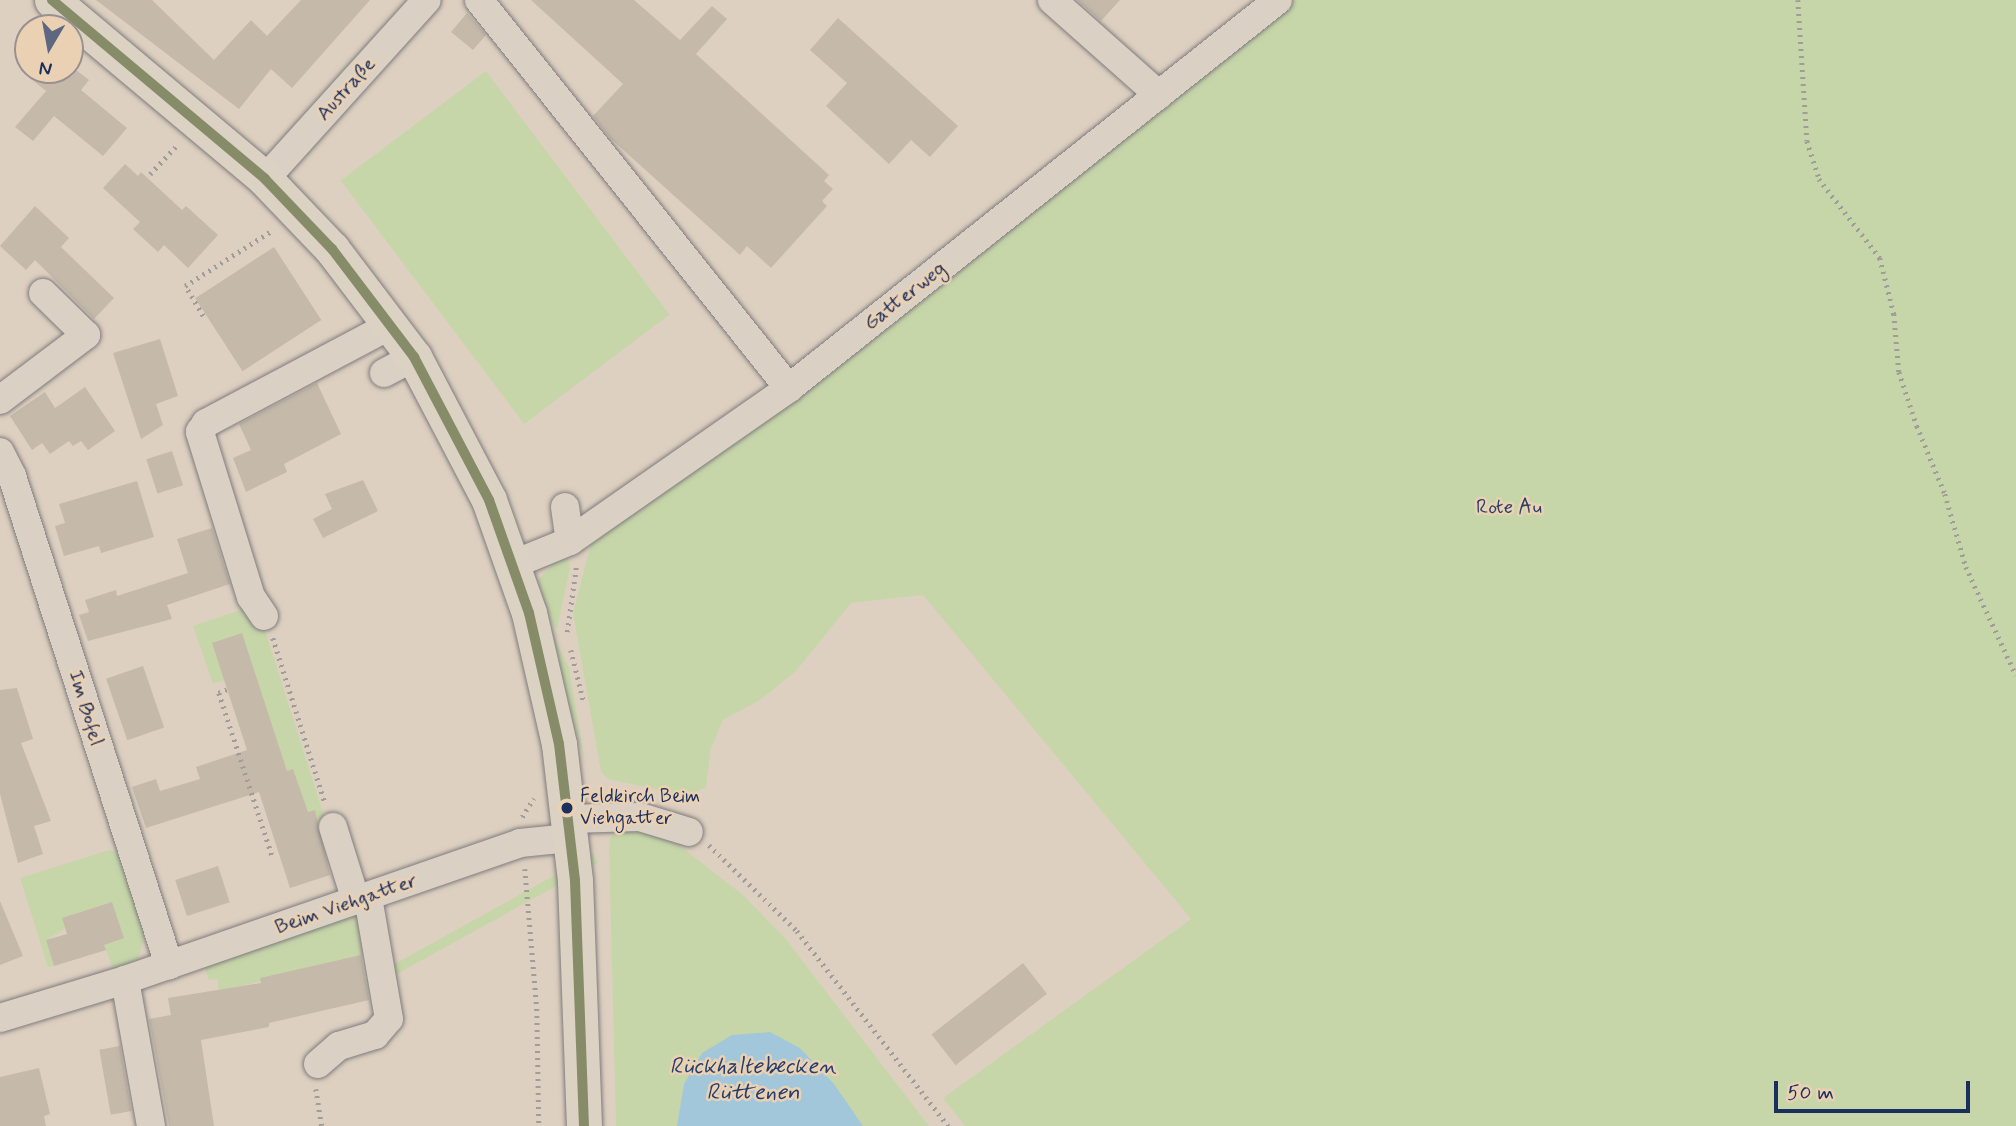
<!DOCTYPE html>
<meta charset="utf-8">
<style>
body{margin:0}
#map{position:relative;width:2016px;height:1126px;overflow:hidden;background:#ded0c0;font-family:Mynerve,sans-serif}
div>[style]{position:absolute}
[style*='--x']{left:calc(var(--x)*1px);top:calc(var(--y)*1px);width:calc(var(--w)*1px);rotate:calc(var(--a)*1deg)}
.green>*{inset:0;background:#c7d6a9;transform-origin:0 0}
.water>*{inset:0;background:#a2c7db}
.building>*{inset:0;background:#c5b9aa;transform-origin:0 0}
.path>*{height:4.5px;margin-top:-2.25px;transform-origin:0;background:repeating-linear-gradient(90deg,#a09c9a 0 2px,transparent 0 7px)}
.roads{filter:drop-shadow(0 0 2px #7f7c7e) drop-shadow(0 0 2px #7f7c7e)}
.minor>*{height:28px;margin:-14px;padding:0 14px;transform-origin:14px;border-radius:14px;background:#dad0c4}
.major>*{height:35px;margin:-17.5px;padding:0 17.5px;transform-origin:17.5px;border-radius:17.5px;background:#dcd2c4}
.bus-1>*{height:10px;margin:-5px;padding:0 5px;transform-origin:5px;border-radius:5px;background:#868c68}
.dots>*{width:19px;height:19px;translate:-50% -50%;box-sizing:border-box;border:4px solid #ebd1b3;border-radius:50%}
span{translate:-50% -50%;white-space:nowrap;text-align:center;line-height:1.15;-webkit-text-stroke:5px #ebd1b3;paint-order:stroke}
.bus-label{font-size:19px;color:#1b2f5e}
.left{translate:0 -50%;text-align:left}
.street-label{font-size:21px;color:#1b2f5e}
.park-label{font-size:21px;color:#2a4064}
.water-label{font-size:23px;color:#263e6c;font-style:italic}
.north{position:absolute;left:14px;top:14px;width:70px;height:70px;box-sizing:border-box;background:#ebd1b3;border:2px solid #989091;border-radius:50%;rotate:190deg;font-size:19px;font-weight:700;line-height:28px;text-align:center;color:#1b2f5e}
.north::after{content:'';display:block;margin:auto;width:24px;height:32px;background:#5f6780;clip-path:polygon(50% 0,100% 100%,50% 72%,0 100%)}
.scale{position:absolute;left:1774px;top:1081px;width:196px;height:32px;box-sizing:border-box;border:4px solid #1b2f5e;border-top:0;padding-left:9px;font-size:21px;line-height:24px;white-space:nowrap;color:#1b2f5e;-webkit-text-stroke:5px #ebd1b3;paint-order:stroke}
</style>
<div id="map">
<div class="green">
<i style="clip-path:polygon(1281px 0,2016px 0,2016px 1126px,965px 1126px,943px 1098px,1191px 919px,923px 595px,851px 603px,796px 671px,760px 700px,723px 720px,711px 748px,706px 787px,688px 796px,608px 779px,601px 772px,573px 613px,593px 536px)"></i>
<i style="left:486px;top:71px;width:305px;height:182px;rotate:53deg"></i>
<i style="clip-path:polygon(568px 559px,570px 568px,557px 629px,550px 621px,538px 580px,557px 560px)"></i>
<i style="clip-path:polygon(249px 607px,262px 621px,327px 825px,320px 828px,314px 810px,270px 824px,299px 787px,293px 770px,287px 771px,224px 680px,213px 684px,193px 626px)"></i>
<i style="clip-path:polygon(552px 632px,569px 668px,585px 764px,550px 634px)"></i>
<i style="clip-path:polygon(635px 830px,676px 843px,743px 895px,785px 938px,929px 1126px,616px 1126px,609px 848px,610px 838px,617px 831px)"></i>
<i style="clip-path:polygon(109px 850px,123px 854px,146px 929px,137px 964px,114px 972px,104px 944px,122px 938px,112px 902px,46px 940px,54px 966px,48px 967px,20px 878px)"></i>
<i style="left:593px;top:854px;width:10px;height:272px;rotate:61deg"></i>
<i style="clip-path:polygon(354px 915px,367px 925px,364px 955px,218px 992px,218px 979px,209px 980px,203px 964px)"></i>
</div>
<div class="water">
<i style="clip-path:polygon(770px 1032px,800px 1048px,834px 1084px,863px 1126px,677px 1126px,684px 1084px,702px 1053px,732px 1035px)"></i>
</div>
<div class="building">
<i style="clip-path:polygon(96px 0,152px 0,214px 60px,251px 20px,267px 36px,301px 0,370px 0,292px 88px,271px 69px,239px 109px)"></i>
<i style="clip-path:polygon(531px 0,634px 0,680px 40px,712px 6px,727px 19px,696px 54px,829px 175px,824px 181px,833px 189px,822px 201px,827px 206px,771px 268px,747px 246px,740px 255px,611px 139px,593px 116px,623px 84px)"></i>
<i style="clip-path:polygon(1077px 0,1120px 0,1101px 21px)"></i>
<i style="clip-path:polygon(467px 13px,486px 35px,473px 50px,451px 32px)"></i>
<i style="clip-path:polygon(838px 18px,958px 126px,930px 157px,911px 140px,889px 164px,826px 106px,847px 83px,810px 50px)"></i>
<i style="clip-path:polygon(20px 70px,76px 70px,89px 80px,81px 90px,127px 128px,103px 156px,54px 116px,33px 141px,15px 127px,46px 91px)"></i>
<i style="clip-path:polygon(125px 164px,138px 176px,141px 172px,182px 210px,186px 206px,218px 235px,188px 268px,164px 245px,158px 252px,133px 229px,140px 222px,103px 188px)"></i>
<i style="clip-path:polygon(35px 206px,69px 238px,61px 247px,114px 298px,94px 319px,35px 260px,26px 270px,0 246px)"></i>
<i style="left:274px;top:247px;width:87px;height:94px;rotate:57deg"></i>
<i style="clip-path:polygon(160px 339px,178px 396px,156px 404px,163px 425px,141px 439px,113px 353px)"></i>
<i style="clip-path:polygon(317px 383px,341px 434px,284px 464px,287px 472px,246px 492px,233px 458px,251px 450px,239px 424px)"></i>
<i style="clip-path:polygon(85px 387px,115px 431px,88px 450px,81px 441px,73px 446px,69px 441px,50px 454px,42px 443px,32px 450px,10px 416px,45px 392px,55px 408px)"></i>
<i style="left:172px;top:451px;width:36px;height:27px;rotate:72deg"></i>
<i style="clip-path:polygon(363px 480px,378px 511px,323px 538px,313px 519px,332px 509px,325px 494px)"></i>
<i style="clip-path:polygon(137px 481px,154px 537px,101px 553px,99px 546px,64px 556px,55px 526px,65px 523px,59px 504px)"></i>
<i style="clip-path:polygon(212px 528px,230px 584px,167px 605px,172px 619px,88px 641px,79px 615px,89px 612px,85px 600px,116px 590px,117px 596px,188px 573px,177px 539px)"></i>
<i style="clip-path:polygon(242px 633px,287px 771px,293px 769px,308px 812px,315px 810px,330px 875px,290px 888px,259px 792px,146px 828px,132px 787px,156px 779px,160px 791px,200px 779px,196px 767px,247px 750px,212px 643px)"></i>
<i style="left:143px;top:666px;width:65px;height:39px;rotate:71deg"></i>
<i style="clip-path:polygon(17px 688px,33px 739px,21px 743px,51px 821px,34px 826px,43px 854px,18px 863px,0 794px,0 690px)"></i>
<i style="left:218px;top:866px;width:38px;height:45px;rotate:72deg"></i>
<i style="clip-path:polygon(0 901px,23px 956px,0 965px)"></i>
<i style="clip-path:polygon(112px 902px,124px 938px,104px 945px,106px 950px,54px 966px,46px 940px,67px 934px,62px 918px)"></i>
<i style="clip-path:polygon(361px 955px,369px 1000px,269px 1023px,269px 1027px,201px 1040px,214px 1126px,169px 1126px,149px 1019px,171px 1015px,168px 998px,261px 983px,260px 978px)"></i>
<i style="left:1023px;top:963px;width:39px;height:116px;rotate:52deg"></i>
<i style="left:120px;top:1046px;width:66px;height:21px;rotate:80deg"></i>
<i style="clip-path:polygon(39px 1068px,50px 1114px,44px 1116px,46px 1126px,0 1126px,0 1077px)"></i>
</div>
<div class="path">
<i style="--x:1798;--y:0;--w:141;--a:86.3"></i>
<i style="--x:1807;--y:141;--w:40;--a:72"></i>
<i style="--x:1819;--y:179;--w:100;--a:52.3"></i>
<i style="--x:1880;--y:258;--w:58;--a:76"></i>
<i style="--x:1894;--y:314;--w:58;--a:85.1"></i>
<i style="--x:1899;--y:372;--w:57;--a:71.6"></i>
<i style="--x:1917;--y:426;--w:74;--a:67.6"></i>
<i style="--x:1945;--y:494;--w:76;--a:74"></i>
<i style="--x:1966;--y:567;--w:119;--a:65.2"></i>
<i style="--x:150;--y:174;--w:42;--a:-46.9"></i>
<i style="--x:203;--y:316;--w:35;--a:-121"></i>
<i style="--x:185;--y:286;--w:104;--a:-32.5"></i>
<i style="--x:567;--y:632;--w:65;--a:-82"></i>
<i style="--x:273;--y:638;--w:173;--a:72.5"></i>
<i style="--x:571;--y:650;--w:55;--a:76.2"></i>
<i style="--x:227;--y:690;--w:9;--a:159"></i>
<i style="--x:219;--y:693;--w:174;--a:71.9"></i>
<i style="--x:522;--y:817;--w:22;--a:-58"></i>
<i style="--x:709;--y:845;--w:123;--a:44.3"></i>
<i style="--x:797;--y:931;--w:247;--a:52.2"></i>
<i style="--x:525;--y:869;--w:141;--a:85.1"></i>
<i style="--x:537;--y:1009;--w:117;--a:89"></i>
<i style="--x:316;--y:1089;--w:37;--a:81"></i>
</div>
<div class="roads">
<div class="minor">
<i style="--x:479;--y:0;--w:497;--a:51.4"></i>
<i style="--x:1052;--y:0;--w:143;--a:41.6"></i>
<i style="--x:265;--y:179;--w:241;--a:-47.9"></i>
<i style="--x:384;--y:373;--w:34;--a:-28"></i>
<i style="--x:0;--y:400;--w:108;--a:-37.1"></i>
<i style="--x:86;--y:335;--w:60;--a:-135.7"></i>
<i style="--x:0;--y:452;--w:27;--a:63"></i>
<i style="--x:12;--y:476;--w:514;--a:72.2"></i>
<i style="--x:565;--y:507;--w:34;--a:82"></i>
<i style="--x:514;--y:564;--w:61;--a:-22.3"></i>
<i style="--x:570;--y:541;--w:267;--a:-34.9"></i>
<i style="--x:789;--y:388;--w:624;--a:-38.43"></i>
<i style="--x:264;--y:616;--w:23;--a:-124"></i>
<i style="--x:251;--y:597;--w:173;--a:-107.2"></i>
<i style="--x:200;--y:432;--w:11;--a:-56"></i>
<i style="--x:206;--y:423;--w:209;--a:-27.9"></i>
<i style="--x:568;--y:819;--w:72;--a:-1.6"></i>
<i style="--x:640;--y:817;--w:51;--a:17"></i>
<i style="--x:333;--y:827;--w:77;--a:72.7"></i>
<i style="--x:125;--y:980;--w:148;--a:79.9"></i>
<i style="--x:0;--y:1018;--w:131;--a:-16.9"></i>
<i style="--x:125;--y:980;--w:418;--a:-19.1"></i>
<i style="--x:520;--y:843;--w:50;--a:-5.7"></i>
<i style="--x:318;--y:1064;--w:28;--a:-41"></i>
<i style="--x:339;--y:1046;--w:38;--a:-17"></i>
<i style="--x:375;--y:1035;--w:21;--a:-49"></i>
<i style="--x:389;--y:1019;--w:124;--a:-99.8"></i>
</div>
<div class="major">
<i style="--x:52;--y:0;--w:278;--a:40"></i>
<i style="--x:265;--y:179;--w:97;--a:46.3"></i>
<i style="--x:332;--y:249;--w:136;--a:52.8"></i>
<i style="--x:414;--y:357;--w:161;--a:62.3"></i>
<i style="--x:489;--y:500;--w:120;--a:70.5"></i>
<i style="--x:529;--y:613;--w:134;--a:77.1"></i>
<i style="--x:559;--y:744;--w:138;--a:83.3"></i>
<i style="--x:575;--y:881;--w:245;--a:87.9"></i>
</div>
</div>
<div class="bus-1">
<i style="--x:52;--y:0;--w:278;--a:40"></i>
<i style="--x:265;--y:179;--w:97;--a:46.3"></i>
<i style="--x:332;--y:249;--w:136;--a:52.8"></i>
<i style="--x:414;--y:357;--w:161;--a:62.3"></i>
<i style="--x:489;--y:500;--w:120;--a:70.5"></i>
<i style="--x:529;--y:613;--w:134;--a:77.1"></i>
<i style="--x:559;--y:744;--w:138;--a:83.3"></i>
<i style="--x:575;--y:881;--w:245;--a:87.9"></i>
</div>
<div class="dots">
<i style="left:567px;top:808px;background:#1b2f5e"></i>
</div>
<div class="bus-label">
<span class="left" style="left:580px;top:808px">Feldkirch Beim<br>Viehgatter</span>
</div>
<div class="street-label">
<span style="left:346px;top:89px;rotate:-48deg">Austraße</span>
<span style="left:905px;top:296px;rotate:-38deg">Gatterweg</span>
<span style="left:86px;top:708px;rotate:73deg">Im Bofel</span>
<span style="left:346px;top:904px;rotate:-19deg">Beim Viehgatter</span>
</div>
<div class="park-label">
<span style="left:1509px;top:507px">Rote Au</span>
</div>
<div class="water-label">
<span style="left:753px;top:1080px">Rückhaltebecken<br>Rüttenen</span>
</div>
<div class="north">N</div>
<div class="scale">50 m</div>
</div>
